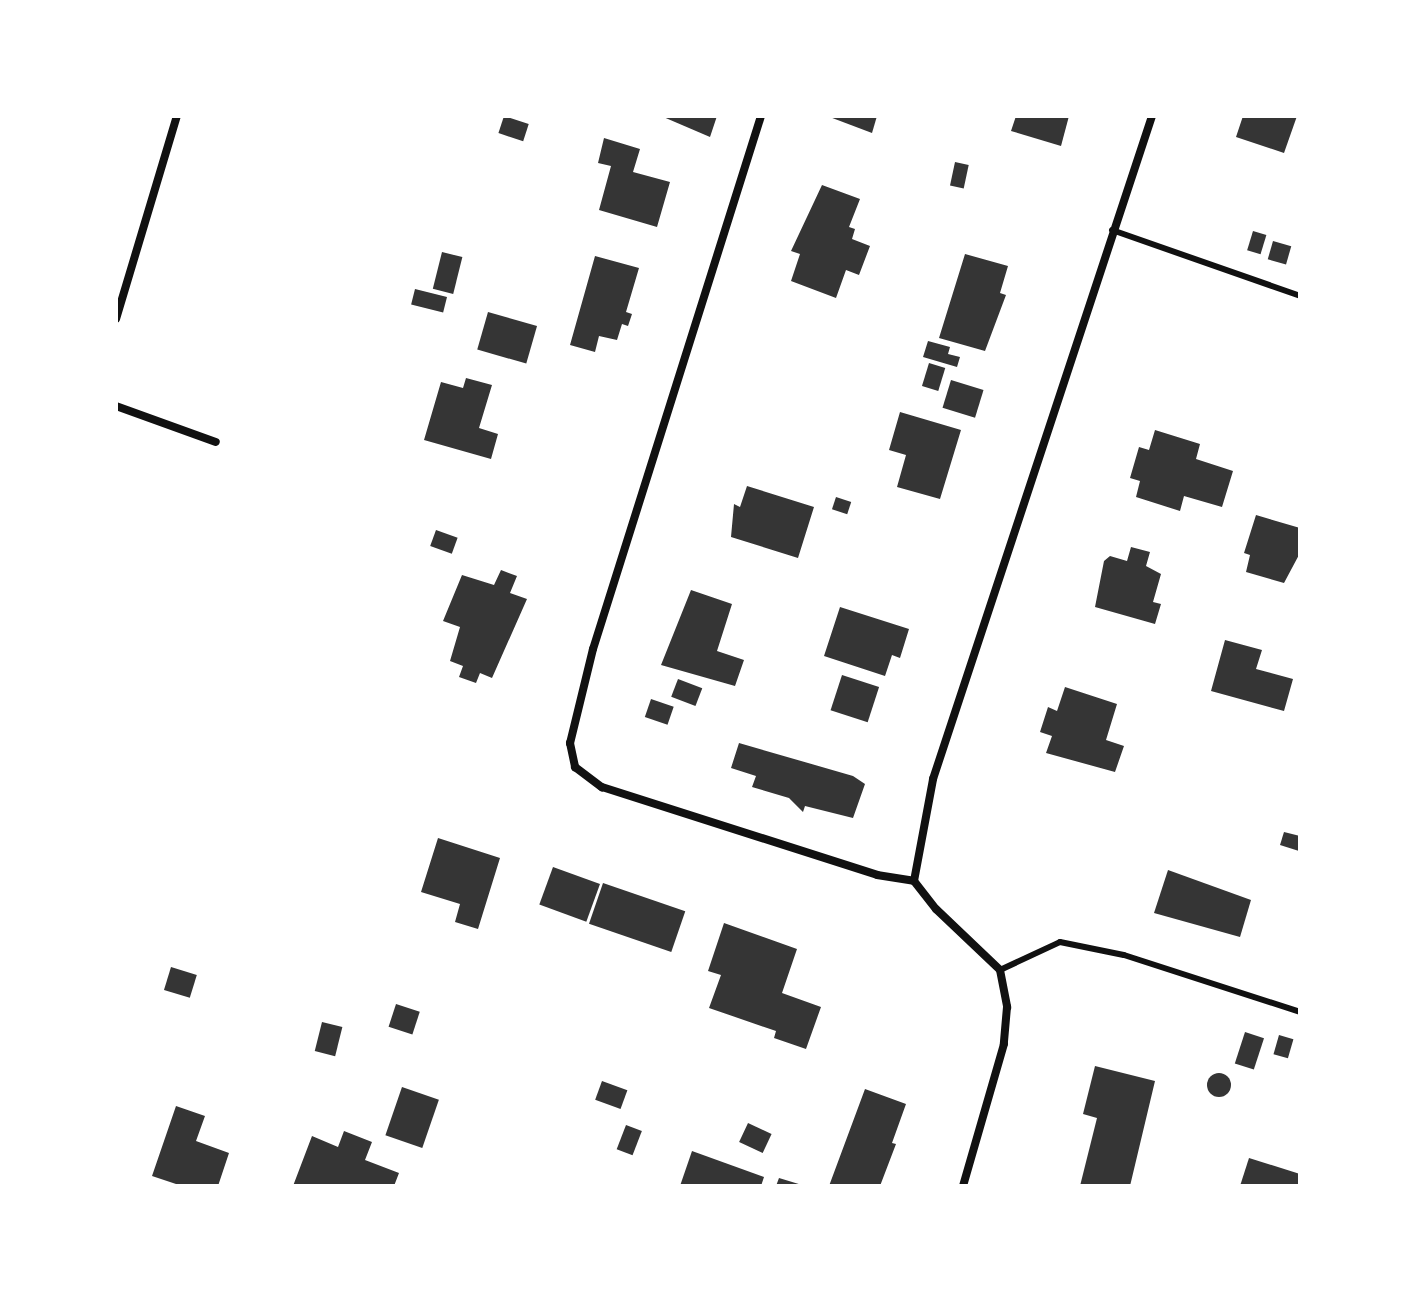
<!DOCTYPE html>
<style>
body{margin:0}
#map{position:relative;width:1416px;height:1302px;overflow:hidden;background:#fff;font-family:Merriweather,serif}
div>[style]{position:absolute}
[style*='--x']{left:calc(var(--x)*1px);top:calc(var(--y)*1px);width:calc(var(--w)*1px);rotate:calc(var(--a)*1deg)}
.building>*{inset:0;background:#353535;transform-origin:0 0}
.round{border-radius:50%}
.service>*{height:6px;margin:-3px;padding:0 3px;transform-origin:3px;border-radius:3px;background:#111}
.minor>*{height:8px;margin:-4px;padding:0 4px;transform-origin:4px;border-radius:4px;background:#111}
span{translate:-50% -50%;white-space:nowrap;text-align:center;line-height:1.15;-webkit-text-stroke:8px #fff;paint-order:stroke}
.frame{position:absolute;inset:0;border:118px solid #fff;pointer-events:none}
</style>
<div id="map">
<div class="building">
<i style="left:504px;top:116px;width:26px;height:18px;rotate:18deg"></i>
<i style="clip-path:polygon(661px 116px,717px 116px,710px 137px)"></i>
<i style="clip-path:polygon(827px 116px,877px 116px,872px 133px)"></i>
<i style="clip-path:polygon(1016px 116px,1069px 116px,1061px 146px,1011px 131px)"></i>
<i style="clip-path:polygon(1243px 116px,1297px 116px,1284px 153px,1236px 137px)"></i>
<i style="clip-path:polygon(604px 138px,640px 149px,633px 172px,670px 182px,657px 227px,599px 210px,611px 166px,598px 163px)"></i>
<i style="left:955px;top:162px;width:14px;height:24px;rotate:12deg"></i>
<i style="clip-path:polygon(822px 185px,860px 199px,849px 227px,855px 229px,852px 239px,870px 246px,859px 275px,846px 270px,836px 298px,791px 281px,800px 254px,791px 251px)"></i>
<i style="left:1253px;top:231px;width:14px;height:20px;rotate:17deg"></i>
<i style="left:1273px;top:241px;width:19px;height:19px;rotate:16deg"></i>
<i style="left:442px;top:252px;width:21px;height:38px;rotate:14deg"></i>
<i style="clip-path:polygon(965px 254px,1008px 266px,1000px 293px,1006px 295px,985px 351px,939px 338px)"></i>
<i style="clip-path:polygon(595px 256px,639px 268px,626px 312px,632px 314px,628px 326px,622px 324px,617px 340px,599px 336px,595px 352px,570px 345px)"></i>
<i style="left:415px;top:289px;width:33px;height:16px;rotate:14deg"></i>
<i style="left:488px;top:312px;width:51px;height:39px;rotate:16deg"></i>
<i style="clip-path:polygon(928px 341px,950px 347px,948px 354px,960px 357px,957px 367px,923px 357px)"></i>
<i style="left:929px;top:363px;width:17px;height:24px;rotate:17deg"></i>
<i style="clip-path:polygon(466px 378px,492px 385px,479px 428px,498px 434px,491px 459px,424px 440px,441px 382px,463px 388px)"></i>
<i style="left:951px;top:380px;width:34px;height:29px;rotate:17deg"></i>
<i style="clip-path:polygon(900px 412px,961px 430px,940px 499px,897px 487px,906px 455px,889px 450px)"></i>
<i style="clip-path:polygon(1155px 430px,1200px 444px,1196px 459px,1233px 471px,1222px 507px,1184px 496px,1180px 511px,1136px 497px,1140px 481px,1130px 478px,1139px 447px,1149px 450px)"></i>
<i style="clip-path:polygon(747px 486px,814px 507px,798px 558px,731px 537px,734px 504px,740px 507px)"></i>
<i style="left:836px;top:497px;width:16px;height:13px;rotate:18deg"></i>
<i style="clip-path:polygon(1256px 515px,1300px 528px,1300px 553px,1284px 583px,1246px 572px,1250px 555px,1244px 553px)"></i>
<i style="left:436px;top:530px;width:23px;height:17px;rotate:20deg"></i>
<i style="clip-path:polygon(1131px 547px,1150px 552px,1146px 566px,1161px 574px,1153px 602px,1161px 604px,1155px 624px,1095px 607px,1104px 561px,1110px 556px,1127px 561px)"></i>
<i style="clip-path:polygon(501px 570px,517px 576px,510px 593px,527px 599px,492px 678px,480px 673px,476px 683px,459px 677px,463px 666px,450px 661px,460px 627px,443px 621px,462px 575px,494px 585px)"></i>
<i style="clip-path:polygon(691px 590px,732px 604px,717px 651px,744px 660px,735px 686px,661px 665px)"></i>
<i style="clip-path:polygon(840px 607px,909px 629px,900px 658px,892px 655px,885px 676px,824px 656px)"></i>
<i style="clip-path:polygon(1225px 640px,1262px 650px,1256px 669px,1293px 679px,1284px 711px,1211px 691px)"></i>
<i style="left:842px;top:675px;width:39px;height:37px;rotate:18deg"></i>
<i style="left:678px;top:679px;width:26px;height:19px;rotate:21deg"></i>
<i style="clip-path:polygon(1065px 687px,1117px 704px,1106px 740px,1124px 746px,1115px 772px,1046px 753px,1052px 736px,1040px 732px,1048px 707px,1057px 711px)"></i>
<i style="left:651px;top:699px;width:24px;height:19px;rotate:19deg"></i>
<i style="clip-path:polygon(739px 743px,853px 776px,865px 784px,853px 818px,805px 806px,803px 812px,789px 798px,752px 787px,756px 776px,731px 768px)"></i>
<i style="clip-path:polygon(1284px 832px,1300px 836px,1299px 851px,1280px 845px)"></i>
<i style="clip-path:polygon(438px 838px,500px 858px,478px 929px,455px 922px,460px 904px,421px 892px)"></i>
<i style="left:553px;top:867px;width:50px;height:40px;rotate:20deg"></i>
<i style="clip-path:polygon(1168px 870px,1251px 900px,1240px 937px,1154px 913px)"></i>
<i style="left:603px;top:883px;width:87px;height:43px;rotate:19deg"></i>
<i style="clip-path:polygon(724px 923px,797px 949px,782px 993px,821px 1007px,806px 1049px,774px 1038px,776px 1031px,709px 1008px,721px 975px,708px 971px)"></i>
<i style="left:171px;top:967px;width:27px;height:24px;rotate:17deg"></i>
<i style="left:396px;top:1004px;width:25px;height:24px;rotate:18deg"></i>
<i style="left:322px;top:1022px;width:21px;height:30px;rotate:14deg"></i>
<i style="left:1245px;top:1032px;width:20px;height:33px;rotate:18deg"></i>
<i style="left:1279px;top:1035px;width:15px;height:20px;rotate:16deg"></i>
<i style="clip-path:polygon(1095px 1066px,1155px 1081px,1130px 1186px,1080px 1186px,1097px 1118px,1083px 1114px)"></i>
<i class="round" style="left:1207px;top:1073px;width:24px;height:24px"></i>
<i style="left:602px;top:1081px;width:27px;height:20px;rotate:20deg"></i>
<i style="left:402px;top:1087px;width:39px;height:51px;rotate:19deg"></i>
<i style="clip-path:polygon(865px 1089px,906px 1104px,892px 1143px,896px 1144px,880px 1186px,829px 1186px)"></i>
<i style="clip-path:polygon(176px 1106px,205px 1116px,196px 1141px,229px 1153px,218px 1186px,182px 1186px,152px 1176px)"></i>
<i style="left:748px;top:1123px;width:26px;height:21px;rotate:25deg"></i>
<i style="left:626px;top:1125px;width:17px;height:26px;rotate:21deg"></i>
<i style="clip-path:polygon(344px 1131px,372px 1142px,365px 1160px,399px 1173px,394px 1186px,293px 1186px,312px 1136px,338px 1147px)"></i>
<i style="clip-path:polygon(692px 1151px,764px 1177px,761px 1186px,680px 1186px)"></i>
<i style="clip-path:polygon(1249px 1158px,1300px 1174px,1300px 1186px,1240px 1186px)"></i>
<i style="clip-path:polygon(779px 1178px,802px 1185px,802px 1186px,776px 1186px)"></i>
</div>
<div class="service">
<i style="--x:1112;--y:230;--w:199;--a:19.3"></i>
<i style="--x:1000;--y:970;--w:66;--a:-25"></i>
<i style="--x:1060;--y:942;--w:65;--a:11.5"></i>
<i style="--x:1124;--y:955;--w:185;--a:17.9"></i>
</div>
<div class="minor">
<i style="--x:761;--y:116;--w:559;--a:107.49"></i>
<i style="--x:593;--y:649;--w:97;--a:103.7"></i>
<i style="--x:570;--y:743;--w:25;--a:78"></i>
<i style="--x:575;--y:767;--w:34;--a:37"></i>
<i style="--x:602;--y:787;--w:289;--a:17.7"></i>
<i style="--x:877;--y:875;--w:37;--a:9"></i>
<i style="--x:116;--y:319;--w:212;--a:-73.3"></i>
<i style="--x:116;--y:406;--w:106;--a:19.8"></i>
<i style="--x:914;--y:881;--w:104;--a:-79.4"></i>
<i style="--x:933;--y:779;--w:698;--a:-71.72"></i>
<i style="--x:914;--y:881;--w:36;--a:52"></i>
<i style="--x:936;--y:909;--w:88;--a:43.6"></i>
<i style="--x:1000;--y:970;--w:38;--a:79"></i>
<i style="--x:1007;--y:1007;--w:37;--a:95"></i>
<i style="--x:1004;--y:1044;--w:148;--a:106.1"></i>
</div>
<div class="frame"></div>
</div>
